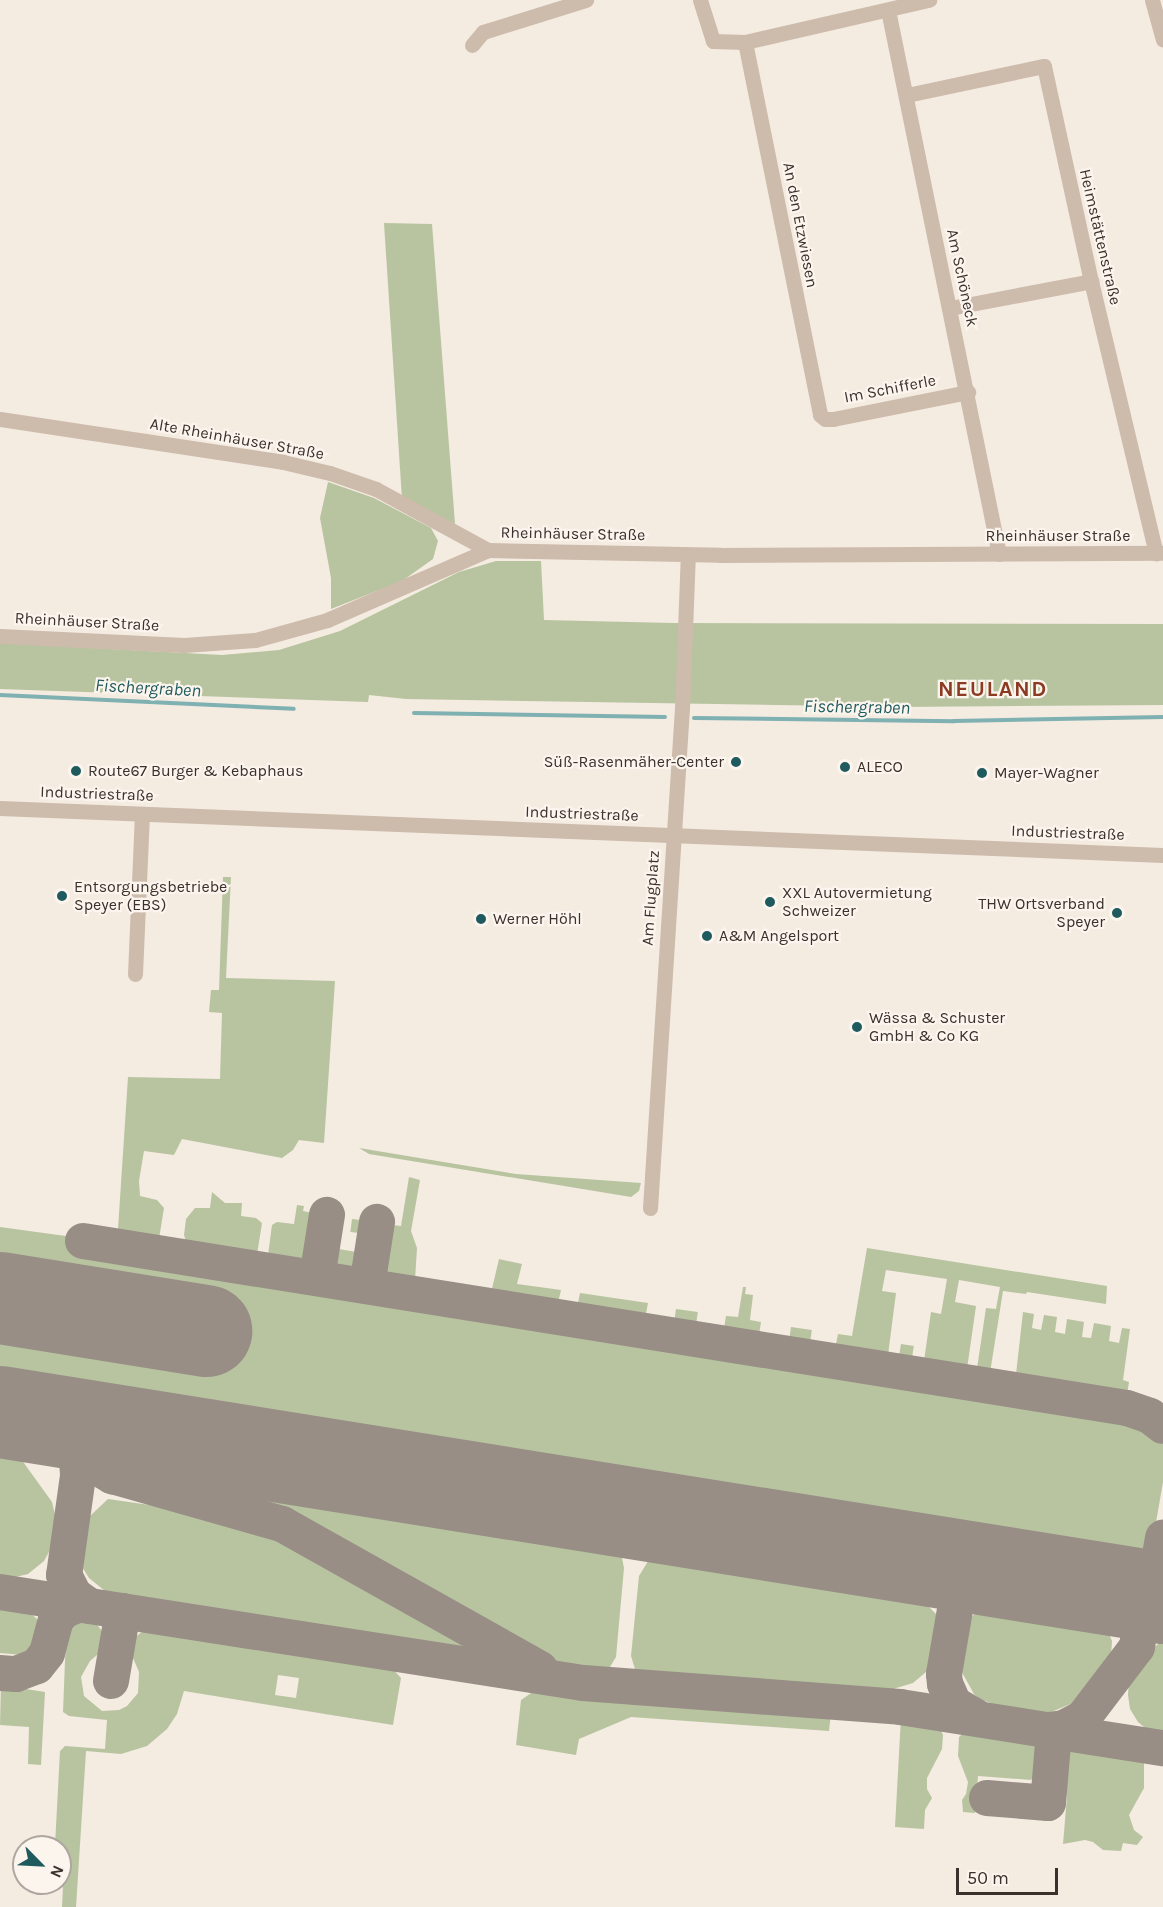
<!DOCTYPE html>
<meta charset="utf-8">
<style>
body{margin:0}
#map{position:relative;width:1163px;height:1907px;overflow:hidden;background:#f4ebe1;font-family:Karla,sans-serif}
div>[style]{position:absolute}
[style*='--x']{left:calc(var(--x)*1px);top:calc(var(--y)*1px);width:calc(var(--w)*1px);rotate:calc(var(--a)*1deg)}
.green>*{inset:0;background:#b8c4a0;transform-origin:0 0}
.stream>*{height:4px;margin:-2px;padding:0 2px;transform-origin:2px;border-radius:2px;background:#7fb0b2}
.taxiway>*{height:36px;margin:-18px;padding:0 18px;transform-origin:18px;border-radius:18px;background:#988e86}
.runway>*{height:92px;margin:-46px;padding:0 46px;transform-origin:46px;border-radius:46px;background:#988e86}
.minor>*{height:15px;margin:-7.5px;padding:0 7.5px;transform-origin:7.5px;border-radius:7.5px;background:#cdbbac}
.dots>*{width:16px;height:16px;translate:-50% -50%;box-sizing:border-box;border:3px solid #fbf5ee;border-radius:50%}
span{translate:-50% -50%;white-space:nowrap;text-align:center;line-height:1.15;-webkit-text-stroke:4.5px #fbf5ee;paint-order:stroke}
.street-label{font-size:16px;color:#3b302b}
.poi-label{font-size:16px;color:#3b302b}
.right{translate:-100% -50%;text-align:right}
.left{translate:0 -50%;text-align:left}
.water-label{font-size:18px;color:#1f5a5e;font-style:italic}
.district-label{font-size:22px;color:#8c3b22;font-weight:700;letter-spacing:1.5px}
.north{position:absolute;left:12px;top:1835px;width:60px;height:60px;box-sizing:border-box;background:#fbf5ee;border:2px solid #aea6a0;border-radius:50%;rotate:114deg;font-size:16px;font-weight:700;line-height:24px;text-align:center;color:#3b302b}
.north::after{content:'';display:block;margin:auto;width:21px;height:27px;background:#1f5a5e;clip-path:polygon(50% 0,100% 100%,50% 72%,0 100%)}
.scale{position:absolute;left:956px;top:1868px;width:102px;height:27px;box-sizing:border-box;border:3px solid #3b302b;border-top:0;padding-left:8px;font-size:18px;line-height:21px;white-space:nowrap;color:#3b302b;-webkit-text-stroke:4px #fbf5ee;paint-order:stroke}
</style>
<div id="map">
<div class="green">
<i style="clip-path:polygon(384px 223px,432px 224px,455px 524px,402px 499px)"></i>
<i style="clip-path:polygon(328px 482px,374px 498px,431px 528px,438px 541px,433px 559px,402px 581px,331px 609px,331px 578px,320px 518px)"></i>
<i style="clip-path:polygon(496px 561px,541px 561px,544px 620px,673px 623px,1163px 624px,1163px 705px,901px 707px,406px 699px,369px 695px,368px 702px,0 689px,0 643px,222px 655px,279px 650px,340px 631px,459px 572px)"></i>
<i style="clip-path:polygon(223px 877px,231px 877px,226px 978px,335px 981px,324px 1143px,299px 1140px,293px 1150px,282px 1158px,182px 1139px,174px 1155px,144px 1151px,139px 1181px,140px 1196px,157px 1200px,164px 1208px,158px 1245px,74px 1232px,74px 1228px,118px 1229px,128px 1077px,220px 1079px,222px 1013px,209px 1012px,211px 990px,219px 990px)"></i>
<i style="clip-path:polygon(359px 1148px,516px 1174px,641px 1183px,639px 1191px,631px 1197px,369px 1154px)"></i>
<i style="clip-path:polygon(409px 1177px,420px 1180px,411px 1231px,417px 1248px,415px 1280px,410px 1286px,382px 1281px,376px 1273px,384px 1224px,401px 1226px)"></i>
<i style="clip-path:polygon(212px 1192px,225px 1203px,242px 1203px,241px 1216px,256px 1218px,262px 1223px,256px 1261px,195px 1251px,186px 1241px,184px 1235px,186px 1219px,195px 1208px,210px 1208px)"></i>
<i style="clip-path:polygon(297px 1205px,304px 1206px,303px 1211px,318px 1214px,309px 1264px,304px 1268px,267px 1263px,272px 1225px,277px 1222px,294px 1224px)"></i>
<i style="left:352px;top:1219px;width:17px;height:13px;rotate:7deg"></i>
<i style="clip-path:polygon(0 1227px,73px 1237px,73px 1248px,1135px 1418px,1155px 1429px,1163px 1442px,1163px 1482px,1151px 1551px,1146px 1560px,1134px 1563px,0 1380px)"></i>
<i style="clip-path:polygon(332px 1248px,363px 1253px,359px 1273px,354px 1277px,330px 1272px,327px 1266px)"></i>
<i style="clip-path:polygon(867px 1248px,1107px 1286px,1106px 1304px,1027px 1292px,1026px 1294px,1003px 1291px,989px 1379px,980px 1378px,976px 1375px,986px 1308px,996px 1309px,1000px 1287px,959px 1280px,955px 1302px,976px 1306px,967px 1369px,962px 1375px,923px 1368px,931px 1312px,941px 1314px,947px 1279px,886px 1270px,882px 1291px,896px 1293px,887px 1363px,834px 1354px,838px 1334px,852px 1336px)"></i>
<i style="clip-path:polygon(499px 1259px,522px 1264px,517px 1284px,561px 1290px,558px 1303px,547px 1307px,495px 1299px,491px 1293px)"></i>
<i style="clip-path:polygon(743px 1287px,746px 1287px,745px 1294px,753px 1295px,750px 1320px,761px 1322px,758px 1342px,723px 1335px,726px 1316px,738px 1317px)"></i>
<i style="clip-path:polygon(580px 1293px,648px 1303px,644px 1324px,583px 1314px,577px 1308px)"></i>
<i style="left:676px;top:1309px;width:22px;height:19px;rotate:8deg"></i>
<i style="clip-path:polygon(1023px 1312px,1034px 1314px,1032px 1328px,1041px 1330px,1044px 1315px,1057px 1317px,1055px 1332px,1065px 1334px,1067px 1319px,1084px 1322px,1082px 1337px,1091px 1338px,1094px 1323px,1111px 1326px,1109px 1341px,1119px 1343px,1122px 1328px,1130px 1329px,1123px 1380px,1129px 1382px,1126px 1401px,1015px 1383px)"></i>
<i style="left:791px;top:1327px;width:21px;height:20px;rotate:8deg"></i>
<i style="left:901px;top:1344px;width:13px;height:20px;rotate:9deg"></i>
<i style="clip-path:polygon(0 1443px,16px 1445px,16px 1452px,52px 1502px,56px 1519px,50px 1550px,44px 1561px,28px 1574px,3px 1580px,0 1580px)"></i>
<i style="clip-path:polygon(145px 1466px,613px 1542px,621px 1553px,624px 1568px,616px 1657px,610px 1667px,601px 1672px,575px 1669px,535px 1656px,290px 1518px,144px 1472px)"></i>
<i style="clip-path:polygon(108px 1499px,226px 1516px,287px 1536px,453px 1630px,465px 1641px,465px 1647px,457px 1653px,449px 1653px,124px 1599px,110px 1595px,89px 1578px,82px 1567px,81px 1556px,90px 1516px)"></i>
<i style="clip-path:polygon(665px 1550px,912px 1590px,936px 1614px,938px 1633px,934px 1656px,926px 1672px,913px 1683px,883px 1692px,655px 1676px,640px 1673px,635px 1669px,631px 1656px,639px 1576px,650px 1558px)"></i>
<i style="clip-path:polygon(996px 1603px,1100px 1622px,1106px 1627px,1112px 1641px,1111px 1656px,1106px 1667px,1075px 1702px,1049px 1713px,1008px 1710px,980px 1699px,974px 1694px,959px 1667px,958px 1649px,970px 1617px)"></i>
<i style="clip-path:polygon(0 1604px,29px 1612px,38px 1620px,35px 1643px,23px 1655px,0 1653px)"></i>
<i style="clip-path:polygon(evenodd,83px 1616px,92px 1618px,108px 1639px,105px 1648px,90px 1661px,81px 1677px,84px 1696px,102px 1711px,119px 1710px,127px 1706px,138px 1693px,139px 1672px,127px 1644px,149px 1626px,390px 1666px,401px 1678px,393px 1725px,184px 1691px,177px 1714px,167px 1729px,147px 1746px,121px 1754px,86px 1751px,76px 1907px,62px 1907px,65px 1846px,55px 1845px,60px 1751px,65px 1746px,105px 1749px,107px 1720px,69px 1716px,63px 1712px,66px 1635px,72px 1624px,83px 1616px,278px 1675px,299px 1678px,296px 1698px,275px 1695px,278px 1675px)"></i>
<i style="clip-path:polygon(1163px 1641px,1163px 1735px,1149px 1731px,1138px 1722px,1130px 1709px,1128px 1695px,1129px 1681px,1135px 1670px,1151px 1649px)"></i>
<i style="clip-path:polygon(1px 1685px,45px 1692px,41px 1765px,28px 1764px,29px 1727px,0 1725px)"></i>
<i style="clip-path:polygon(537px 1689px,831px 1713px,829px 1731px,631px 1717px,579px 1739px,576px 1755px,516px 1745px,521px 1700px)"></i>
<i style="clip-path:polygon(901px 1717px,937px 1721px,943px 1735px,942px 1749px,927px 1778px,927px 1789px,932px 1798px,925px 1810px,924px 1829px,895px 1827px)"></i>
<i style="clip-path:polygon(970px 1727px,1027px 1737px,1036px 1746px,1039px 1757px,1039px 1768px,1031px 1780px,978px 1776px,975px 1813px,963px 1812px,962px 1800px,966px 1794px,968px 1782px,958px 1756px,959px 1737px)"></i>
<i style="clip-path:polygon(1079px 1746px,1135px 1754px,1144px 1762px,1144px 1788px,1129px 1815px,1134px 1830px,1143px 1837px,1137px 1845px,1123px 1843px,1121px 1851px,1103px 1850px,1093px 1842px,1085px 1840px,1063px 1844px,1067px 1797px,1061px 1763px,1064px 1756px)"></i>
</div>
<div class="stream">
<i style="--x:0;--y:695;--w:294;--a:2.7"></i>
<i style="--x:414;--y:713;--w:251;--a:0.9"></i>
<i style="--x:694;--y:718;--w:260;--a:0.7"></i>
<i style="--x:954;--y:721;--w:209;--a:-1.1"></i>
</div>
<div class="taxiway">
<i style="--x:83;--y:1241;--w:1057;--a:9.09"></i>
<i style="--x:1127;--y:1408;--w:24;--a:19"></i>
<i style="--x:1150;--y:1416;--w:16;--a:38"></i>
<i style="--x:317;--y:1278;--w:64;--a:-81"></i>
<i style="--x:367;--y:1286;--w:65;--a:-81.1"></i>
<i style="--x:30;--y:1417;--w:34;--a:26"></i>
<i style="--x:61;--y:1432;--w:42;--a:46.9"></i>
<i style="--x:90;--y:1463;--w:26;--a:31"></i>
<i style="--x:112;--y:1476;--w:177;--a:15.8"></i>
<i style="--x:282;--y:1524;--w:296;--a:29.3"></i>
<i style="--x:72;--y:1444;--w:17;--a:73"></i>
<i style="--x:77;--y:1460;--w:16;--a:86"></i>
<i style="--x:78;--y:1476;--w:100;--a:98"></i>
<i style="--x:64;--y:1575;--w:22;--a:63"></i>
<i style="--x:74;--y:1595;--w:19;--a:35"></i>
<i style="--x:78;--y:1476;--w:18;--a:-68"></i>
<i style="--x:85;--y:1459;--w:25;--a:-43"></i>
<i style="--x:103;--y:1442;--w:29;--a:-14"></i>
<i style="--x:131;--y:1435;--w:18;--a:0"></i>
<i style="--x:925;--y:1560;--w:28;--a:39"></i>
<i style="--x:947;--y:1578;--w:28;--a:71"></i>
<i style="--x:0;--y:1592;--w:590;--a:8.87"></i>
<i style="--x:583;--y:1683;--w:318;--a:4.3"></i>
<i style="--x:900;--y:1707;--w:266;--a:8.9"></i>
<i style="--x:1122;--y:1592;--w:17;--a:-3"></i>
<i style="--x:1139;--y:1591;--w:21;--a:-37"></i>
<i style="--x:1156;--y:1578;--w:41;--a:-80.1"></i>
<i style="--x:0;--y:1673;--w:16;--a:4"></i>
<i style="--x:16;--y:1674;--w:22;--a:-21"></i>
<i style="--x:37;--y:1666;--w:16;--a:-52"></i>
<i style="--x:47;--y:1653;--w:35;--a:-75"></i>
<i style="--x:56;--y:1619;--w:13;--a:-45"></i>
<i style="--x:65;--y:1610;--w:14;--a:-21"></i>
<i style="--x:111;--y:1681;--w:71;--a:-80.3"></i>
<i style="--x:975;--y:1716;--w:24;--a:-150"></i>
<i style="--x:954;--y:1704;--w:22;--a:-114"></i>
<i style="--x:945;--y:1684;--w:10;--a:-96"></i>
<i style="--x:944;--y:1674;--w:71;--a:-80.3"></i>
<i style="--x:956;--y:1604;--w:28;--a:-55"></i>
<i style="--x:972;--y:1581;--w:16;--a:-22"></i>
<i style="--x:987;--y:1575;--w:20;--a:-6"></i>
<i style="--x:1048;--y:1730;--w:16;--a:-7"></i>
<i style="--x:1064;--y:1728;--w:21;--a:-28"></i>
<i style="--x:1083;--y:1718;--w:89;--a:-52.7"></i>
<i style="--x:1137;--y:1647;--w:15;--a:-82"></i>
<i style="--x:1139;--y:1632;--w:18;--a:-99"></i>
<i style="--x:1136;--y:1614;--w:22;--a:-129"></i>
<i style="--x:1122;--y:1597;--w:19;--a:-155"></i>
<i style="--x:987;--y:1798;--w:61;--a:4.7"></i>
<i style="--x:1048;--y:1803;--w:72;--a:-85.2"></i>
</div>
<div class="runway">
<i style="--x:0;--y:1298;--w:209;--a:9.1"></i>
<i style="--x:0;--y:1412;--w:1178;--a:9.09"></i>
</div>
<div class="minor">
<i style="--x:700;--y:0;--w:43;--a:72.4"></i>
<i style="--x:713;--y:41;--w:32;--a:2"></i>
<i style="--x:745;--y:42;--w:189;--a:-12.9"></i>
<i style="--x:1152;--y:0;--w:41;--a:74.6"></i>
<i style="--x:888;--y:10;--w:555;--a:78.47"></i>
<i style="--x:745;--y:42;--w:380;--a:78.6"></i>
<i style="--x:820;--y:415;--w:6;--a:39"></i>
<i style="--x:825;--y:419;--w:8;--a:0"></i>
<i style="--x:833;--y:419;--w:138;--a:-11.3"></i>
<i style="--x:472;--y:45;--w:17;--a:-50"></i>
<i style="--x:483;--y:32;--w:108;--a:-17.3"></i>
<i style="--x:907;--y:95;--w:140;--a:-12"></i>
<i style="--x:1044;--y:66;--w:220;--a:77.7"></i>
<i style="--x:1091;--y:281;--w:280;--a:76.6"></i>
<i style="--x:950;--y:308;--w:144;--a:-10.8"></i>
<i style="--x:0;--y:419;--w:286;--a:8.6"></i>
<i style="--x:283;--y:462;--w:48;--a:13.2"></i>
<i style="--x:330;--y:473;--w:49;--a:19.2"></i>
<i style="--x:376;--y:489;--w:128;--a:28.6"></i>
<i style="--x:0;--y:636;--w:184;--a:2.8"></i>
<i style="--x:184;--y:645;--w:71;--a:-4"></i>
<i style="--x:255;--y:640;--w:75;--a:-15.5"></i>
<i style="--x:327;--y:620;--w:176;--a:-23.5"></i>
<i style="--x:488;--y:550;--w:232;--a:1.2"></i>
<i style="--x:720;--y:555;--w:443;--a:-0.3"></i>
<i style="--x:0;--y:808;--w:1164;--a:2.31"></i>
<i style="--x:135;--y:974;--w:160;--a:-87.5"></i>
<i style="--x:650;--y:1208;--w:501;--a:-86.34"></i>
<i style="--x:682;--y:708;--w:153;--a:-87.8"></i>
</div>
<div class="dots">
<i style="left:736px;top:762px;background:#1f5a5e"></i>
<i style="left:845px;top:767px;background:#1f5a5e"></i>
<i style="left:76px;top:771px;background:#1f5a5e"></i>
<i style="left:982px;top:773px;background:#1f5a5e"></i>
<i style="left:62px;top:896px;background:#1f5a5e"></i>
<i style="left:770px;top:902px;background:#1f5a5e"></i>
<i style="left:1117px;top:913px;background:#1f5a5e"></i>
<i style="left:481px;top:919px;background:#1f5a5e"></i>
<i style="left:707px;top:936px;background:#1f5a5e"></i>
<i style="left:857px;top:1027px;background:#1f5a5e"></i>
</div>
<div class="street-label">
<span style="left:800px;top:225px;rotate:79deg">An den Etzwiesen</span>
<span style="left:1100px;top:237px;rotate:77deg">Heimstättenstraße</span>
<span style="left:962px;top:278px;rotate:78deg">Am Schöneck</span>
<span style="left:890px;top:389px;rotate:-11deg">Im Schifferle</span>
<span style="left:237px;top:439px;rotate:10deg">Alte Rheinhäuser Straße</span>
<span style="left:573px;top:534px;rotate:1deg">Rheinhäuser Straße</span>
<span style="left:1058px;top:536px">Rheinhäuser Straße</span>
<span style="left:87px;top:622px;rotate:3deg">Rheinhäuser Straße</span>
<span style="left:97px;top:794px;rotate:2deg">Industriestraße</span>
<span style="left:582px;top:814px;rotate:2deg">Industriestraße</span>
<span style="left:1068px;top:833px;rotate:2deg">Industriestraße</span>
<span style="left:651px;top:898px;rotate:-86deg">Am Flugplatz</span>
</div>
<div class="poi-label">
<span class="right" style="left:724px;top:762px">Süß-Rasenmäher-Center</span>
<span class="left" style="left:857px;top:767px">ALECO</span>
<span class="left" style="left:88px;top:771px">Route67 Burger &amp; Kebaphaus</span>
<span class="left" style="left:994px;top:773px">Mayer-Wagner</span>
<span class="left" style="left:74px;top:896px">Entsorgungsbetriebe<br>Speyer (EBS)</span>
<span class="left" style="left:782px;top:902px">XXL Autovermietung<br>Schweizer</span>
<span class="right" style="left:1105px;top:913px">THW Ortsverband<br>Speyer</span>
<span class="left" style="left:493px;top:919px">Werner Höhl</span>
<span class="left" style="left:719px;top:936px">A&amp;M Angelsport</span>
<span class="left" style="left:869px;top:1027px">Wässa &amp; Schuster<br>GmbH &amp; Co KG</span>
</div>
<div class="water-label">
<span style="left:148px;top:688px;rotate:3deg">Fischergraben</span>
<span style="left:857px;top:707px;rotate:1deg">Fischergraben</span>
</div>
<div class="district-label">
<span style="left:993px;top:690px">NEULAND</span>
</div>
<div class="north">N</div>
<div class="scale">50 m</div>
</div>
